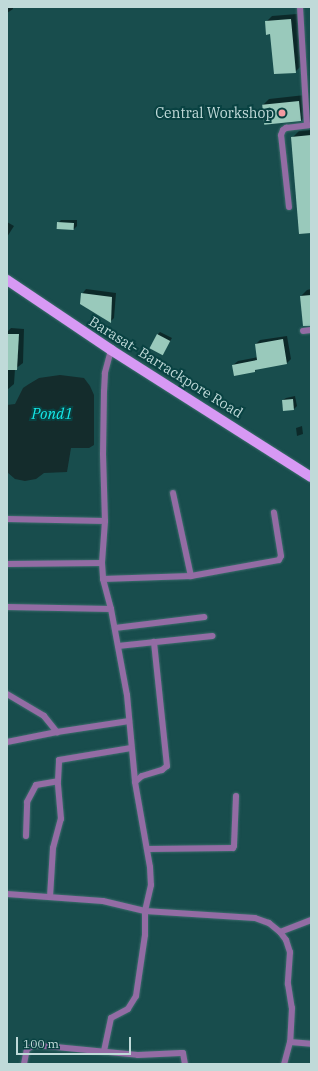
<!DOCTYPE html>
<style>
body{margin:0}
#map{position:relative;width:318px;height:1071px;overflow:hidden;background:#184d4d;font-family:"IBM Plex Serif",serif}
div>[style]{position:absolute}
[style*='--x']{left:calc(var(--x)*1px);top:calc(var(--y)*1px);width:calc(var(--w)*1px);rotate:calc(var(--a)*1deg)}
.water>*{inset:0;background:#142c2c}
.shadow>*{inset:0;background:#0007}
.building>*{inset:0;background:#99c9bb;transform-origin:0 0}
.roads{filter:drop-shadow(0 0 1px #3d6c6c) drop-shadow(0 0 1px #3d6c6c)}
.minor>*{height:6px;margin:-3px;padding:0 3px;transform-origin:3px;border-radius:3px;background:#936ca4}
.primary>*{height:10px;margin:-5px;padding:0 5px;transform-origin:5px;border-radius:5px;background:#d799f4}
.dots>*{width:11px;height:11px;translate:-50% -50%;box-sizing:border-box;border:2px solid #094242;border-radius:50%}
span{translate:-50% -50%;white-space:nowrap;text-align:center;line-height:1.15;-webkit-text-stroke:4px #094242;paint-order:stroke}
.poi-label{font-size:14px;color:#c0dad9}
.right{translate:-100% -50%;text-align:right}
.street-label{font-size:14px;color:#c0dad9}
.water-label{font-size:15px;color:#16ebeb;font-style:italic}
.frame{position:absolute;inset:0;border:8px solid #c0dad9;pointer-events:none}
.scale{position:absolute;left:16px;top:1037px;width:115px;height:18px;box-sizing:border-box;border:2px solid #c0dad9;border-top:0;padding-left:5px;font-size:12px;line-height:14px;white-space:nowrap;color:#c0dad9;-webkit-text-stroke:3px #094242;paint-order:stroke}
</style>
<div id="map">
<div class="water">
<i style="clip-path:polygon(60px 375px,84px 378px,90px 386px,94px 395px,94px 445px,89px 448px,71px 448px,67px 472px,44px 473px,36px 479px,25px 481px,15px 479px,7px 472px,7px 405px,15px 404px,23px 388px,29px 384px,39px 378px)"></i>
</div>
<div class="shadow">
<i style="clip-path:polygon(7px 7px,13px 7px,13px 9px,7px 13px)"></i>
<i style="clip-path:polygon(297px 14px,301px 66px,295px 72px,266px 22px,272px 16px)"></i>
<i style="clip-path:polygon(305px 95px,307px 114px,301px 121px,263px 105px,269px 99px)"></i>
<i style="clip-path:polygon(311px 130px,311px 232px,292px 138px,299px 131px)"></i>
<i style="clip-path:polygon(61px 220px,77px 220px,77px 226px,74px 229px,58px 223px)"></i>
<i style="clip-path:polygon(7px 222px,14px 226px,7px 237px)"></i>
<i style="clip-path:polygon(86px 289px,116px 293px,114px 318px,110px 322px,82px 294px)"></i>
<i style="clip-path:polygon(311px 289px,311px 325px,301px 296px,307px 290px)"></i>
<i style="clip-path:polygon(11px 328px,24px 329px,23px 363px,15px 369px,14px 384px,7px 390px,7px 332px)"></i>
<i style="clip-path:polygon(160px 332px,172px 338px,162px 354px,157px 335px)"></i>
<i style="clip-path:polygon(287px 336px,291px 359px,287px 363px,257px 368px,255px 371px,233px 365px,238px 361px,258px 357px,256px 344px,260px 340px)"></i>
<i style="clip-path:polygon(295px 396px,297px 406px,294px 409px,283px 400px,286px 398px)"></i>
<i style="clip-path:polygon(302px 426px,303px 434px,297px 436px,296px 428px)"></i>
</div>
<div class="building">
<i style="clip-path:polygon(291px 19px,296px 73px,274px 74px,270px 34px,266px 35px,265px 21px)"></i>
<i style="left:299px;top:101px;width:20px;height:37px;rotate:84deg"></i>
<i style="clip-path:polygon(311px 135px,311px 233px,299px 234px,291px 137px)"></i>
<i style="left:57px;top:222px;width:17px;height:7px;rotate:3deg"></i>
<i style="clip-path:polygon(81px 293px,112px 297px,111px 323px,80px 304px)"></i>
<i style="clip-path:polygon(311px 295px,311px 326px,303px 326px,300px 296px)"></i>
<i style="clip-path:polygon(7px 334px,19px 334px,17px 370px,7px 370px)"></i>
<i style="left:157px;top:334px;width:15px;height:16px;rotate:28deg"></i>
<i style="clip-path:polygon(283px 339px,287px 364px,255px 370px,255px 372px,234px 376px,232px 365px,257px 360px,255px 344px)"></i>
<i style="left:293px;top:399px;width:11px;height:11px;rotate:85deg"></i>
</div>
<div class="roads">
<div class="minor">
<i style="--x:300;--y:7;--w:118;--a:86.6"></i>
<i style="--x:289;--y:207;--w:72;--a:-96.3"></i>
<i style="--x:281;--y:135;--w:5;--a:-68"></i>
<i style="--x:283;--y:130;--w:4;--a:-34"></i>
<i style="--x:286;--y:128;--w:23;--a:-7"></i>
<i style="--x:303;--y:331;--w:8;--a:-7"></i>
<i style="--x:111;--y:350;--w:24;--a:105"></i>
<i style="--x:105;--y:373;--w:18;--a:93"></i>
<i style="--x:104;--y:391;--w:63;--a:90.9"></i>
<i style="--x:103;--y:454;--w:67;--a:88.3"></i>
<i style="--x:105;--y:521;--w:42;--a:94.1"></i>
<i style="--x:102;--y:563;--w:16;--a:86"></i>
<i style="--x:103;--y:579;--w:31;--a:75"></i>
<i style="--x:111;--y:609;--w:87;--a:79.5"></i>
<i style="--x:127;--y:695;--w:87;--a:84.7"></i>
<i style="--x:135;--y:782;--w:86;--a:80"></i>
<i style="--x:150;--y:867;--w:18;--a:87"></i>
<i style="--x:151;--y:885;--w:27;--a:103"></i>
<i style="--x:145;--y:911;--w:110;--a:3.6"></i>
<i style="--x:255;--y:918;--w:15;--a:20"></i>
<i style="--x:269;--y:923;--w:14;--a:39"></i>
<i style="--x:280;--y:932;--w:10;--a:53"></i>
<i style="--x:286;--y:940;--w:13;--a:72"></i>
<i style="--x:290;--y:952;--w:32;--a:94"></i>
<i style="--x:288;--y:984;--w:24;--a:81"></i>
<i style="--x:292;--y:1008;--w:34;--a:93"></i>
<i style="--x:290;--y:1042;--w:23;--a:105"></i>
<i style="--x:173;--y:493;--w:85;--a:77.8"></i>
<i style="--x:7;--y:519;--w:98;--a:1.2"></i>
<i style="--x:7;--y:564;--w:95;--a:-0.6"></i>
<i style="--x:103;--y:579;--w:88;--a:-2"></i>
<i style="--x:191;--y:576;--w:89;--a:-10.3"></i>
<i style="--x:279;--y:560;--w:4;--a:-63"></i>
<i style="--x:281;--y:556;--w:44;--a:-99.2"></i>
<i style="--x:7;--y:607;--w:104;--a:1.1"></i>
<i style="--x:115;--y:628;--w:90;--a:-7"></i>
<i style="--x:118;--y:646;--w:95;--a:-6.1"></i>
<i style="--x:7;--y:694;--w:43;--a:30.7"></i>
<i style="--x:44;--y:716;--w:21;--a:51"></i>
<i style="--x:57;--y:732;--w:73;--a:-8.7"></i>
<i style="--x:7;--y:742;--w:51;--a:-11.3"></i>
<i style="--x:135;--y:782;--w:9;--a:-41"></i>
<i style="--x:142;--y:776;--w:21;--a:-17"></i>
<i style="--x:162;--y:770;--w:6;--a:-39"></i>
<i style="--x:167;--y:766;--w:125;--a:-96"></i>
<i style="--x:26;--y:836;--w:34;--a:-88"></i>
<i style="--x:27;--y:802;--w:19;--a:-62"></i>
<i style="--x:36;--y:785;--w:22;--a:-10"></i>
<i style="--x:58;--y:781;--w:21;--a:-87"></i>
<i style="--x:59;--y:760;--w:73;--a:-9.5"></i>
<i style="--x:148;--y:849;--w:85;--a:-0.7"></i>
<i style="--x:233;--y:848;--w:2;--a:-63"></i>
<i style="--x:234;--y:846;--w:50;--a:-87.7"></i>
<i style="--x:7;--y:894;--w:96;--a:4.2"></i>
<i style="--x:103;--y:901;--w:43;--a:13.4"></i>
<i style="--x:145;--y:911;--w:24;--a:90"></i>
<i style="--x:145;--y:935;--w:62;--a:98.4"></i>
<i style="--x:136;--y:996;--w:15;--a:122"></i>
<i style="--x:128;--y:1009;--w:19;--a:152"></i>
<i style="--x:111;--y:1018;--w:34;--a:102"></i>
<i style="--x:50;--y:897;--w:49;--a:-86.5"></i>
<i style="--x:53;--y:848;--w:30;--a:-75"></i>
<i style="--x:61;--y:819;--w:38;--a:-95"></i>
<i style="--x:280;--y:932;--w:33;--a:-21"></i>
<i style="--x:290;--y:1042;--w:21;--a:5"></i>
<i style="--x:24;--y:1064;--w:15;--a:-79"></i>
<i style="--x:27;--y:1049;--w:9;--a:-27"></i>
<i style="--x:35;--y:1045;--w:103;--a:5.5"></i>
<i style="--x:138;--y:1055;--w:43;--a:-2.7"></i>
<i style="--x:181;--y:1053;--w:2;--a:0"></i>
<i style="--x:183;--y:1053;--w:11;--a:80"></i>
</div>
<div class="primary">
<i style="--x:7;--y:280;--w:125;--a:33.9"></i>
<i style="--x:111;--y:350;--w:237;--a:32.4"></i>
</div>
</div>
<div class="dots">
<i style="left:282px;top:113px;background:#f49aa1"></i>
</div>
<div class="poi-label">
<span class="right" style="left:274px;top:113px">Central Workshop</span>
</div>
<div class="street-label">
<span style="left:166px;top:367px;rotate:32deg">Barasat- Barrackpore Road</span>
</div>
<div class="water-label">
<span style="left:52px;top:414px">Pond1</span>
</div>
<div class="frame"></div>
<div class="scale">100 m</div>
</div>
